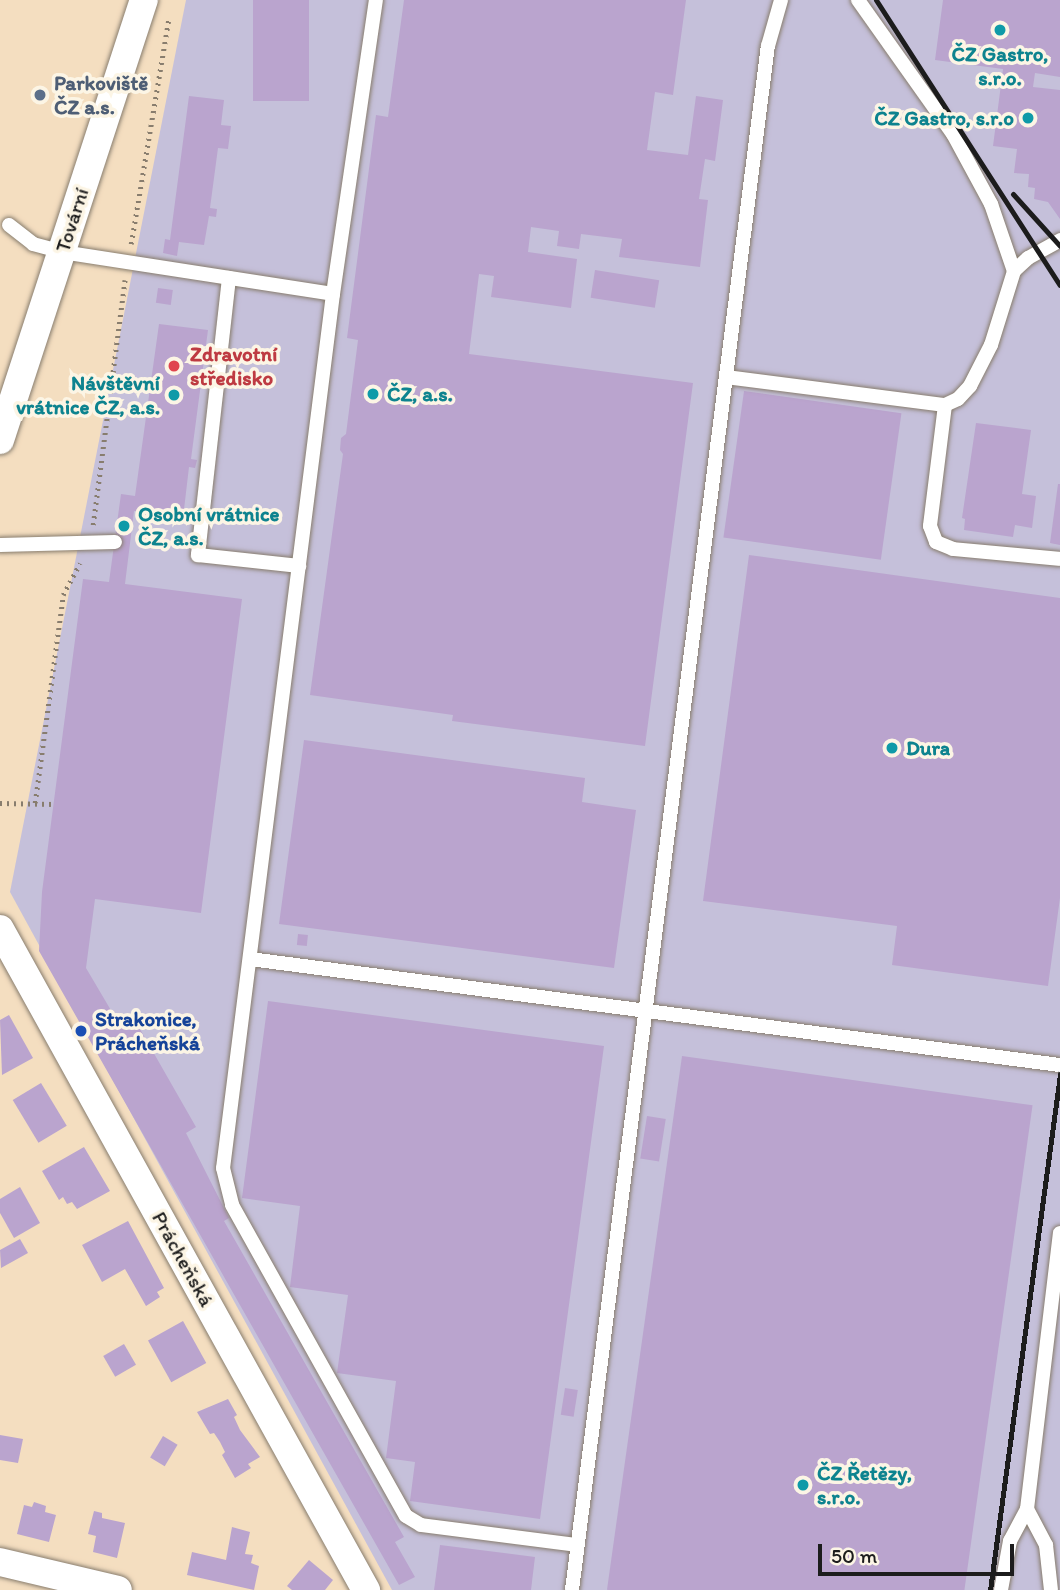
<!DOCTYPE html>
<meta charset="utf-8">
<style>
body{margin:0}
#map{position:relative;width:1060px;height:1590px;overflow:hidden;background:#f4dec0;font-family:Itim,sans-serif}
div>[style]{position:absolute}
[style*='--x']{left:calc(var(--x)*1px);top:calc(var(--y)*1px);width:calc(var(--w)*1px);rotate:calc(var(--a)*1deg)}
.industrial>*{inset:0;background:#c5c0da}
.building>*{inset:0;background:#baa4ce;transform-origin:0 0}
.path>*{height:4.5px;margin-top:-2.25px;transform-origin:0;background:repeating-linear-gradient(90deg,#887d6e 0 2px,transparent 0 7px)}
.roads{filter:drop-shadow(0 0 2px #887d6e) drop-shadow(0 0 2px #887d6e)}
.lane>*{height:14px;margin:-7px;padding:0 7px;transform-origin:7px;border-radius:7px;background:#fff}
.street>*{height:28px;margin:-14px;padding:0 14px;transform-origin:14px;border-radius:14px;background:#fff}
.rail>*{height:5px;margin:-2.5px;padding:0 2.5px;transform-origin:2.5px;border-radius:2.5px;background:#1c1c1c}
.dots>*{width:19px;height:19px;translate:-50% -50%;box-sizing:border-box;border:4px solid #fcf5e5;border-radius:50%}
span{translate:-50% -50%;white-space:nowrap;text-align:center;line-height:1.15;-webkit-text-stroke:7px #fcf5e5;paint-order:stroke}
.culture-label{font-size:21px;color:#0d838f;font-weight:700}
.right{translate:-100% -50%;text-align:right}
.left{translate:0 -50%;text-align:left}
.service-label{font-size:21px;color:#4e5e75;font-weight:700}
.street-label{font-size:21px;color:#1c1c1c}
.health-label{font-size:21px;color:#be3a42;font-weight:700}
.transit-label{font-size:21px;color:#164399;font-weight:700}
.scale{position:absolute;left:818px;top:1544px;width:196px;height:32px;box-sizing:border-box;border:4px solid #1c1c1c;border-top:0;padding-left:9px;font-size:21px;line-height:24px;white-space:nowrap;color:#1c1c1c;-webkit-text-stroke:5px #fcf5e5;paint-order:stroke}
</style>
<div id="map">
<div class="industrial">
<i style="clip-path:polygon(186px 0,1060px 0,1060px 1590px,392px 1590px,10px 892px)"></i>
</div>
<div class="building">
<i style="left:253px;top:0;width:56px;height:101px"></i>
<i style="clip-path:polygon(404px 0,686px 0,673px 95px,655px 92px,647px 150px,688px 155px,696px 96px,723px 100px,715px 161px,705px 159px,699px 199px,708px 200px,700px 267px,619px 257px,622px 239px,581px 234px,579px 249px,557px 246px,559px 231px,531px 227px,528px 252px,577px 259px,571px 308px,491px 297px,494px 276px,479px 274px,469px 354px,693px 383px,645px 746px,452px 721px,453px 715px,310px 695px,343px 454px,340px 450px,341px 438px,346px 434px,358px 340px,347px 338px,376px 115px,388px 117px)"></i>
<i style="clip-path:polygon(943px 0,1060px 0,1060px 77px,1035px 73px,1033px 87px,1060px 90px,1060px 219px,1048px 202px,1034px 199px,1035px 188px,1028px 187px,1029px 174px,1014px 173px,1017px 149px,993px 146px,1003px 69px,935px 60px)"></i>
<i style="clip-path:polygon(189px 96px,224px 100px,221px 125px,231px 126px,228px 149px,218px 148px,210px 208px,217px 209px,216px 217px,209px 216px,204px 245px,179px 242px,177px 256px,163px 253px,165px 239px,170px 240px)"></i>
<i style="left:595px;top:270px;width:65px;height:28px;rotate:9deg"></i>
<i style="left:158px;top:288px;width:15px;height:15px;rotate:8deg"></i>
<i style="clip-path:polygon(159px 324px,208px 330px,191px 459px,197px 460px,195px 468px,189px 467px,183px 518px,134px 511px,125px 584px,242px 599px,201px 913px,95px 899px,86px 968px,122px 1029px,136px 1022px,196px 1127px,186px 1133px,229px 1218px,224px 1221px,404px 1537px,395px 1542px,415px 1577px,399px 1585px,39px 951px,42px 892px,83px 579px,109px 582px,121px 494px,135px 496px)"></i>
<i style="left:744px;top:391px;width:159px;height:148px;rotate:8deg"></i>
<i style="clip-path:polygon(976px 423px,1031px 430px,1022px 494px,1036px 496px,1032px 528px,1015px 525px,1013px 537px,964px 530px,965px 519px,962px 518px)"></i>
<i style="clip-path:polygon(1058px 484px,1060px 484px,1060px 545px,1050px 543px)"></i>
<i style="clip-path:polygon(749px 555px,1060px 598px,1060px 898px,1048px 986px,892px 965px,897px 926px,703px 901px)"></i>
<i style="clip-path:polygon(304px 740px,585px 778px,582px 802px,636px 810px,614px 968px,279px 924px)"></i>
<i style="left:298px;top:934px;width:10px;height:11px;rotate:6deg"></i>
<i style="clip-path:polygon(268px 1001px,604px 1046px,540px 1519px,410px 1501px,415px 1462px,386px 1458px,396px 1381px,337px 1373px,348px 1295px,290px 1287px,300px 1206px,242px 1198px)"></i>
<i style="clip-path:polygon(9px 1015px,33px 1058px,2px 1075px,0 1020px)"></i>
<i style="left:682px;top:1056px;width:354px;height:539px;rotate:8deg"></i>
<i style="left:41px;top:1083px;width:50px;height:33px;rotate:59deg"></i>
<i style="left:647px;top:1116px;width:19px;height:43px;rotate:9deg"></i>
<i style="clip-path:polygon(84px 1147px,110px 1191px,77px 1209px,72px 1202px,67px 1204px,63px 1197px,59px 1200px,42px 1171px)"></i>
<i style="clip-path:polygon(20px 1187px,40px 1223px,14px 1238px,0 1213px,0 1199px)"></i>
<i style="clip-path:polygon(128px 1221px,164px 1288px,157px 1292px,160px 1297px,146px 1306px,125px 1269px,102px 1282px,82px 1245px)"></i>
<i style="clip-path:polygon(20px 1239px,28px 1253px,1px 1268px,0 1250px)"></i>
<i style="left:183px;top:1321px;width:48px;height:40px;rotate:61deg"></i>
<i style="left:124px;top:1344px;width:24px;height:24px;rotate:60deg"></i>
<i style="left:565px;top:1388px;width:13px;height:27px;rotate:9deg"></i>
<i style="clip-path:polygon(228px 1399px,237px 1415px,234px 1417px,240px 1430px,260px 1457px,248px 1464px,251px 1468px,235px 1478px,222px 1455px,225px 1452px,220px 1442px,214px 1433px,210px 1434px,197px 1412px)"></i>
<i style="clip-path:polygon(0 1435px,23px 1439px,18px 1463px,0 1460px)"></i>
<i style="left:163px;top:1436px;width:17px;height:25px;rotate:31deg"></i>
<i style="clip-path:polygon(34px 1502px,46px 1506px,45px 1512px,56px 1515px,49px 1542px,17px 1534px,24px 1505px,32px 1507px)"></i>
<i style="clip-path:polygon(94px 1511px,102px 1513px,102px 1518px,125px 1523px,117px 1558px,93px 1552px,96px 1536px,88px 1534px)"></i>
<i style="clip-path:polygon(232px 1527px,250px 1532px,245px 1554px,253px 1555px,251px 1563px,259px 1566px,254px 1590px,187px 1575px,192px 1552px,226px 1560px)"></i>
<i style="clip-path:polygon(440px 1545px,535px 1557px,531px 1590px,434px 1590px)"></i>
<i style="clip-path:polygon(309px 1560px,333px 1580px,325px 1590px,292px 1590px,287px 1586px)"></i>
</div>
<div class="path">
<i style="--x:131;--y:244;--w:229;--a:-80.5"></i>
<i style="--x:93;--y:525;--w:247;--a:-82.6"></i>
<i style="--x:0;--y:803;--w:54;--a:1.1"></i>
<i style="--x:35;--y:803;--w:210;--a:-82.3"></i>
<i style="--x:63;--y:595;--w:36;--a:-62"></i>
</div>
<div class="roads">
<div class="lane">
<i style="--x:858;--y:0;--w:164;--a:54.7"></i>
<i style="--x:953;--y:134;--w:80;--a:61.5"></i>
<i style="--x:991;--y:204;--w:71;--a:71.1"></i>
<i style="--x:9;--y:225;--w:31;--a:38"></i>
<i style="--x:33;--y:244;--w:30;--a:15"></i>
<i style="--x:62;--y:252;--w:274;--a:8.8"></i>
<i style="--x:333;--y:294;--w:297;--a:-81.7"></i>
<i style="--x:229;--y:278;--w:279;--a:96.4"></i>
<i style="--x:198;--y:555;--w:102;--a:6.2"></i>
<i style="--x:333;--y:294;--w:881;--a:97.17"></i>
<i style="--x:223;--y:1168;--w:38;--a:76"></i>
<i style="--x:232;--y:1205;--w:356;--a:60.8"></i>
<i style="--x:406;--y:1516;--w:17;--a:31"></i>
<i style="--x:421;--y:1525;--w:157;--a:7.3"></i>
<i style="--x:726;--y:377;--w:221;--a:7.3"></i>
<i style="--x:945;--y:405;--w:14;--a:-25"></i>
<i style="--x:958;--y:399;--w:18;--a:-47"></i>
<i style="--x:970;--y:386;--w:46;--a:-62.9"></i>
<i style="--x:991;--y:345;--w:77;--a:-72.7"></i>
<i style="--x:1014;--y:271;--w:19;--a:-43"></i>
<i style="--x:1028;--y:258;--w:37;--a:-29"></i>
<i style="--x:945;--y:405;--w:122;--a:97.1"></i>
<i style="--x:930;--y:526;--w:17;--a:69"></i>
<i style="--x:936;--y:542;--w:18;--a:22"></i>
<i style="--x:953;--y:549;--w:107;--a:5.3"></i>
<i style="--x:0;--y:545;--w:115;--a:-1.5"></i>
<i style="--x:250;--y:959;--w:817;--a:7.46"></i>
<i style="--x:1027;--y:1509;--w:41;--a:62.2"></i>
<i style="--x:1046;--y:1545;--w:45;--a:83.7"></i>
<i style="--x:572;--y:1590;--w:1556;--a:-82.77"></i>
<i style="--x:768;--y:46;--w:48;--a:-74.2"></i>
<i style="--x:1001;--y:1590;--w:50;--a:-79.6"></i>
<i style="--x:1010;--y:1541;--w:36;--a:-62"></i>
<i style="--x:1027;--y:1509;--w:278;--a:-83.2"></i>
</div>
<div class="street">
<i style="--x:0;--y:440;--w:463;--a:-71.9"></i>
<i style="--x:0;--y:929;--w:756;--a:61.03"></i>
<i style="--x:0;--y:1562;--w:121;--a:13.3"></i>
</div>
</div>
<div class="rail">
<i style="--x:876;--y:0;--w:339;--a:57.2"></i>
<i style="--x:1013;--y:194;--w:70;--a:47.9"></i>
<i style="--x:990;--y:1590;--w:521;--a:-82.27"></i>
</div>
<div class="dots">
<i style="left:1000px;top:30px;background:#0f9aa8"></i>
<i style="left:40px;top:95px;background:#5c6f8a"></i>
<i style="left:1028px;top:118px;background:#0f9aa8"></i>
<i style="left:174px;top:366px;background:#e0444e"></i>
<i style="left:373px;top:394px;background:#0f9aa8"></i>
<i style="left:174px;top:395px;background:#0f9aa8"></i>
<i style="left:124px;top:526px;background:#0f9aa8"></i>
<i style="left:892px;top:748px;background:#0f9aa8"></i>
<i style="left:81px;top:1031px;background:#1a4fb4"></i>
<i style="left:803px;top:1485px;background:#0f9aa8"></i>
</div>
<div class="culture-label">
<span style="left:1000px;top:66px">ČZ Gastro,<br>s.r.o.</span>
<span class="right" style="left:1014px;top:118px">ČZ Gastro, s.r.o</span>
<span class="right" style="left:160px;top:395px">Návštěvní<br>vrátnice ČZ, a.s.</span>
<span class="left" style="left:387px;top:394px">ČZ, a.s.</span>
<span class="left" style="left:138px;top:526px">Osobní vrátnice<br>ČZ, a.s.</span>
<span class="left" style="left:906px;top:748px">Dura</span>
<span class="left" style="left:817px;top:1485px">ČZ Řetězy,<br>s.r.o.</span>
</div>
<div class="service-label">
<span class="left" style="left:54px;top:95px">Parkoviště<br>ČZ a.s.</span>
</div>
<div class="street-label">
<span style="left:72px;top:220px;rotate:-72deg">Tovární</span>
<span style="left:183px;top:1259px;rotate:61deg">Prácheňská</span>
</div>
<div class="health-label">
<span class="left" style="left:190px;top:366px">Zdravotní<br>středisko</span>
</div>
<div class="transit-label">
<span class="left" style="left:95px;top:1031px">Strakonice,<br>Prácheňská</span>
</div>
<div class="scale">50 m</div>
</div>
